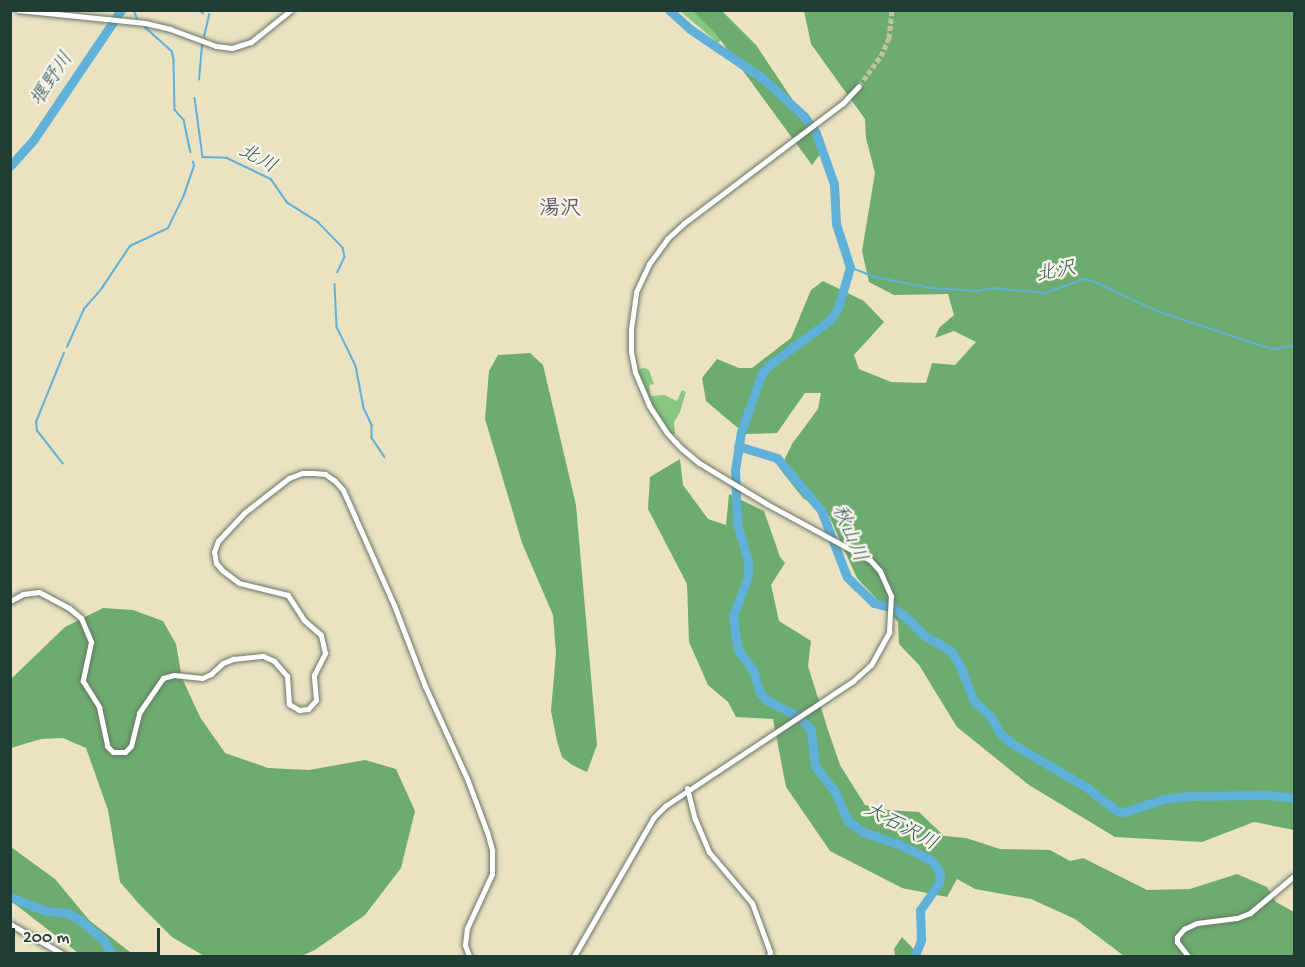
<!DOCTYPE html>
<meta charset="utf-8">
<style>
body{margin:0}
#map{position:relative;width:1305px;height:967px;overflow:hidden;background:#ebe2c2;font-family:"Gochi Hand","Klee One",sans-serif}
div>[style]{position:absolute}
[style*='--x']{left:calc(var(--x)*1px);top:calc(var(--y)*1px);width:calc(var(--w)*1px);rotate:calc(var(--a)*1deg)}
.green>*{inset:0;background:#87c881}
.forest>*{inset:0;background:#6dac6f}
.stream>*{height:1.5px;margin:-0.75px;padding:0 0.75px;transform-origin:0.75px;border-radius:0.75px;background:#5fb1da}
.river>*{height:9px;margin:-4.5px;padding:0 4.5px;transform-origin:4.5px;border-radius:4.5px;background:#5fb1da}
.secondary-tunnel>*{height:5px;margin-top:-2.5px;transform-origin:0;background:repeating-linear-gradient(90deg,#c2c1a6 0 5px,transparent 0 7.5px)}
.roads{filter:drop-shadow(0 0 2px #676) drop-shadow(0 0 2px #676)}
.secondary>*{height:5px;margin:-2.5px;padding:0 2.5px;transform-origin:2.5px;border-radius:2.5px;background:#fff}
span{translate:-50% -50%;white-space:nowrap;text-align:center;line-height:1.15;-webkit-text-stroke:5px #f7f3e8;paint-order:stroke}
.water-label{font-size:20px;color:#2f5a5e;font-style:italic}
.quarter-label{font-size:21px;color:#5c5b68;font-weight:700}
.frame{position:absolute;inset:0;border:12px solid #1f3d34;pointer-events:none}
.scale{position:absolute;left:12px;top:928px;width:148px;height:27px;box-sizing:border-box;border:3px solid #1f3d34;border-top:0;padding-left:8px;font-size:18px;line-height:21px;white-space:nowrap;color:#1f3d34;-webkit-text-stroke:4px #f7f3e8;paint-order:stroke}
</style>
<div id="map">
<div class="green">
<i style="clip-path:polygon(680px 11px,706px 11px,727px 34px,718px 43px)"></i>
<i style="clip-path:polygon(644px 368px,649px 370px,654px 384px,649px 385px,651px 396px,664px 395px,677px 401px,682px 390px,686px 392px,680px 412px,674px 422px,675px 434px,671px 434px,664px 425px,650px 404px,637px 370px)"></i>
</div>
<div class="forest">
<i style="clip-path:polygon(693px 11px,722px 11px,756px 45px,800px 111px,821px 153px,812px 165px,716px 34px)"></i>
<i style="clip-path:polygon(804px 11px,1294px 11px,1294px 830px,1254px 822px,1202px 842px,1115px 837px,1029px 785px,957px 727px,919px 665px,899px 644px,898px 622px,857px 578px,829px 516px,803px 498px,780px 469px,792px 444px,818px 409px,821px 393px,805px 393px,777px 433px,745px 434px,706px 401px,702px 378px,717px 359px,739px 368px,752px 368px,791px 338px,811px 290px,823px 281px,864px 301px,884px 322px,854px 355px,859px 369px,891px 382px,926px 383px,932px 363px,955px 365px,976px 342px,954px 331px,935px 338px,939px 328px,954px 315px,948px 294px,894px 295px,869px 282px,862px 251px,875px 173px,866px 138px,865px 119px,811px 44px)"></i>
<i style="clip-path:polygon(530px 353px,543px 365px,576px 505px,597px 745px,587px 772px,572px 765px,562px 757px,557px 741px,551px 711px,556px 653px,553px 615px,522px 543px,485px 419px,489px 371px,498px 355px)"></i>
<i style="clip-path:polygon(680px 459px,683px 485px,708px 519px,726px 525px,729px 494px,764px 511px,780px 557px,785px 563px,771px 585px,779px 621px,811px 641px,808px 666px,828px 730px,840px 765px,865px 805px,888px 810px,919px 812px,944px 836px,966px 838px,1000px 849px,1050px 850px,1070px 861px,1083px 858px,1147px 890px,1190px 889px,1237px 874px,1267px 887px,1276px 902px,1294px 912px,1294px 956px,1124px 956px,1075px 919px,1031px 899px,975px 889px,957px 879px,947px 897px,902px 888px,830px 851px,786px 787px,773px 719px,736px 717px,728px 702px,708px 685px,689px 642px,687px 584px,648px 509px,650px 477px)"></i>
<i style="clip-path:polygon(103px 608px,133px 610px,163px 621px,176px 644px,182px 678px,200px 717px,225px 753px,268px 768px,309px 770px,365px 760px,396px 769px,415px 811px,401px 868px,365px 915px,315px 950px,301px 956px,204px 956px,172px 937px,140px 905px,120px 882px,108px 810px,86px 748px,63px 738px,41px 739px,11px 748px,10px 680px,65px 627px)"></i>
<i style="clip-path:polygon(11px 847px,55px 879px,89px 920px,135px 956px,82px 956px,11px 901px)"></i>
<i style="clip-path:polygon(902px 937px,920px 956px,895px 956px,894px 949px)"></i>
</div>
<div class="stream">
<i style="--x:134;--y:10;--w:9;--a:69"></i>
<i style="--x:198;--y:10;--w:6;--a:31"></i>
<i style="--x:145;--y:27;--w:36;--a:42"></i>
<i style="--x:172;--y:51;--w:8;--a:76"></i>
<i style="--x:174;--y:59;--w:51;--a:88.9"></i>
<i style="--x:175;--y:110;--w:13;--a:48"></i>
<i style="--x:184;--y:120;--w:33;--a:78"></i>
<i style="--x:204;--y:37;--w:23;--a:-77"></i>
<i style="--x:199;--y:80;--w:36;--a:-85"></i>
<i style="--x:195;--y:98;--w:60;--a:82.3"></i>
<i style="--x:203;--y:157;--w:24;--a:2"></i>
<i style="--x:227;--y:158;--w:49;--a:25.5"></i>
<i style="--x:271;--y:179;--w:29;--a:55"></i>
<i style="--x:288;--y:203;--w:36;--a:32"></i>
<i style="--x:318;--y:222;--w:36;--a:46"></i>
<i style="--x:343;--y:248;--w:9;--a:77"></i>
<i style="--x:345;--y:257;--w:17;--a:115"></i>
<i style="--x:850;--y:267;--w:27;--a:22"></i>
<i style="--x:875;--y:277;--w:57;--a:11.1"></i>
<i style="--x:931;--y:288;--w:47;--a:3.7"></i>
<i style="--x:978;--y:291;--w:15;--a:-11"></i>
<i style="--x:993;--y:288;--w:52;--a:5.5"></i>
<i style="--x:1045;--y:293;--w:41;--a:-19.7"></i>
<i style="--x:1084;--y:279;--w:9;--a:13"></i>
<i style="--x:1093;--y:281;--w:71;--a:25.1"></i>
<i style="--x:1157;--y:311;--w:108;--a:18.4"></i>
<i style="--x:1259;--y:345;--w:16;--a:15"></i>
<i style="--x:1274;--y:349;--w:20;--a:-9"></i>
<i style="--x:335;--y:284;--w:43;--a:87.3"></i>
<i style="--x:337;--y:327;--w:43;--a:64"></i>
<i style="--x:356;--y:366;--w:43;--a:79.2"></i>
<i style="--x:364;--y:408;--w:19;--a:65"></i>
<i style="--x:372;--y:425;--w:13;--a:90"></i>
<i style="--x:372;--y:438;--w:23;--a:56"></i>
<i style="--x:67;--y:347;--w:42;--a:-65.9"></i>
<i style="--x:84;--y:309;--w:28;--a:-49"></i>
<i style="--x:102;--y:288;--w:50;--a:-56.3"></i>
<i style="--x:130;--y:246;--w:42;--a:-25.3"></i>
<i style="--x:168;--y:228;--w:37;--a:-64"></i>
<i style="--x:184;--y:195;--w:31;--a:-71"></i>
<i style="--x:194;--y:166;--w:4;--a:-104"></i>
<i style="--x:63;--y:464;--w:42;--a:-128.2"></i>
<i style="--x:37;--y:431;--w:9;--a:-96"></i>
<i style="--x:36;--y:422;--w:74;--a:-67.9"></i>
</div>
<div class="river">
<i style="--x:669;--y:10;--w:28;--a:42"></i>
<i style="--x:690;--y:29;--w:86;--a:34.1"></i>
<i style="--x:761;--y:77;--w:58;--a:42.2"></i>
<i style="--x:804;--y:116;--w:21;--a:55"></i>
<i style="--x:816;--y:133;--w:54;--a:70.6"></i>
<i style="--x:834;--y:184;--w:40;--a:87.1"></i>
<i style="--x:836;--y:224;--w:45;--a:72"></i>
<i style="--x:850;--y:267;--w:43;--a:106.3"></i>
<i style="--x:838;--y:308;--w:14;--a:124"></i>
<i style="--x:830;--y:320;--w:76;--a:143.6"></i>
<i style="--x:769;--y:365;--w:11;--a:131"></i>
<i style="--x:762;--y:373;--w:63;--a:109.6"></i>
<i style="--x:741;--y:432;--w:38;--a:99"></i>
<i style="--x:735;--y:470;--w:53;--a:87.8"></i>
<i style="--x:737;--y:523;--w:40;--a:74"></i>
<i style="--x:748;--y:561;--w:15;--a:90"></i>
<i style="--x:748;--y:576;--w:43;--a:110.6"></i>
<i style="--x:733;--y:616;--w:16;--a:83"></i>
<i style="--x:735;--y:632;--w:18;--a:81"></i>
<i style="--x:738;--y:650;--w:25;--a:53"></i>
<i style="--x:753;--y:670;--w:24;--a:73"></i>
<i style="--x:760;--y:693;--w:11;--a:45"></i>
<i style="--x:768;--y:701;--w:36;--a:27"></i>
<i style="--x:800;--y:717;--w:17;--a:50"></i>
<i style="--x:811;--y:730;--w:36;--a:84"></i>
<i style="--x:815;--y:766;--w:33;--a:52"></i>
<i style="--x:835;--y:792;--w:32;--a:66"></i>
<i style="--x:848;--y:821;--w:19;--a:36"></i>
<i style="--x:863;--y:832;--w:39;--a:19"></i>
<i style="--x:900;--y:845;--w:34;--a:26"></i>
<i style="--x:931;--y:860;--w:16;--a:55"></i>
<i style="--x:940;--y:873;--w:10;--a:96"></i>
<i style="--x:939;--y:883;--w:33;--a:125"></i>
<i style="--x:920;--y:910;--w:30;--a:88"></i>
<i style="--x:921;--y:940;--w:17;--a:111"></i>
<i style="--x:10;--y:166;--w:36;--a:-48"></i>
<i style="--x:34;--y:139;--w:156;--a:-56"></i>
<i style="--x:738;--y:446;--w:41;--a:17.1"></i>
<i style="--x:777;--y:458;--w:68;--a:49.8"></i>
<i style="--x:821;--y:510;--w:72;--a:68.8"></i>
<i style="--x:847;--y:577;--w:37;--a:44"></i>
<i style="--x:874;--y:603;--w:20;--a:15"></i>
<i style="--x:893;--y:608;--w:16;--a:35"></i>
<i style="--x:906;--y:617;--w:27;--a:45"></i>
<i style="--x:925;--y:636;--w:30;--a:30"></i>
<i style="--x:951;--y:651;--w:15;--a:58"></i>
<i style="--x:959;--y:664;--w:40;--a:68"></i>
<i style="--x:974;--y:701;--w:23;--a:43"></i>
<i style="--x:991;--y:717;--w:18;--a:61"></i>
<i style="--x:1000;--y:733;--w:15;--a:42"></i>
<i style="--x:1011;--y:743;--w:87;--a:30.4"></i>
<i style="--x:1086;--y:787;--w:39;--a:38"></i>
<i style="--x:1117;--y:811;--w:7;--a:8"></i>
<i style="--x:1124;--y:812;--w:42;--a:-18"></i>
<i style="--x:1164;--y:799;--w:25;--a:-7"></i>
<i style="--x:1189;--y:796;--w:78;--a:-0.7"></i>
<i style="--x:1267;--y:795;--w:27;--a:6"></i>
<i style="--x:10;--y:897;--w:39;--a:21"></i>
<i style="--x:46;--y:911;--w:22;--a:5"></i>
<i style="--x:68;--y:913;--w:14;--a:30"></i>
<i style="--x:80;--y:920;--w:30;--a:41"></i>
<i style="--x:103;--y:940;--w:19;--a:55"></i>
</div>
<div class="secondary-tunnel">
<i style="--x:859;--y:86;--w:37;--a:-54"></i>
<i style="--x:881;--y:56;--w:20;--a:-66"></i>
<i style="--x:889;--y:38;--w:28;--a:-84"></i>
</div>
<div class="roads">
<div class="secondary">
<i style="--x:18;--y:10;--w:128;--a:5.8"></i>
<i style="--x:145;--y:23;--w:26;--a:13"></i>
<i style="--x:170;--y:29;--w:49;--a:20.3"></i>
<i style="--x:216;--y:46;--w:16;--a:7"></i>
<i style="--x:232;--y:48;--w:20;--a:-18"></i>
<i style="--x:251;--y:42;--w:51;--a:-38.7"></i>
<i style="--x:10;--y:601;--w:15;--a:-28"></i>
<i style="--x:23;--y:594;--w:16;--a:-7"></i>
<i style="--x:39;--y:592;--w:34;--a:28"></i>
<i style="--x:69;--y:608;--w:16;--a:40"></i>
<i style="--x:81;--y:618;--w:26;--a:67"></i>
<i style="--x:91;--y:642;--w:40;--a:102"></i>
<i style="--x:83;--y:681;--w:31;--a:58"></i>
<i style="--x:99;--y:707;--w:40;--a:78"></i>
<i style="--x:107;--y:746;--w:8;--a:45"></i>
<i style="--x:113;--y:752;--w:12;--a:0"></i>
<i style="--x:125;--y:752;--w:8;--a:-45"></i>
<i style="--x:131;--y:746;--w:34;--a:-76"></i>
<i style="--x:139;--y:713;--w:42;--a:-55.6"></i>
<i style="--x:163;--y:678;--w:11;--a:-15"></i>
<i style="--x:174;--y:675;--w:28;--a:6"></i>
<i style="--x:202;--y:678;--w:10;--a:-24"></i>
<i style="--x:211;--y:674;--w:16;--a:-43"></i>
<i style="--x:223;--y:663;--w:11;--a:-22"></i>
<i style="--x:233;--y:659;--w:30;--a:-6"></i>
<i style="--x:263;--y:656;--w:12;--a:24"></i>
<i style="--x:274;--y:661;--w:20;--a:49"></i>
<i style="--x:287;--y:676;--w:28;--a:86"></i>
<i style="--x:289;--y:704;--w:12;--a:31"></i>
<i style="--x:299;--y:710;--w:9;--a:-6"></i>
<i style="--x:308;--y:709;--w:12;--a:-48"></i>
<i style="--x:316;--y:700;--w:25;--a:-95"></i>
<i style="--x:314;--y:675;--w:25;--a:-63"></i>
<i style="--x:325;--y:653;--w:18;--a:-103"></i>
<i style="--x:321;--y:635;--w:23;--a:-139"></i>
<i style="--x:304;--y:620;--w:30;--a:-123"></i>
<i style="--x:288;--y:595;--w:50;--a:-166.2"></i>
<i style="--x:239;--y:583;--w:21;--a:-143"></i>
<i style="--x:222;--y:570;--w:9;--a:-131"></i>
<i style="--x:216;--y:563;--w:11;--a:-100"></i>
<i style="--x:214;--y:552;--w:12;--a:-70"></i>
<i style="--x:218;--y:541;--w:38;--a:-47"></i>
<i style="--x:244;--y:513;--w:57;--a:-37.9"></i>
<i style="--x:289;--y:478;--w:14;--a:-21"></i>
<i style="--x:302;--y:473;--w:12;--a:0"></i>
<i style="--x:314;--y:473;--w:11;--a:5"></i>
<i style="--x:325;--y:474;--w:12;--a:35"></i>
<i style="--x:335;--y:481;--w:12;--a:48"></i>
<i style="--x:343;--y:490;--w:126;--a:66.1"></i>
<i style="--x:394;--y:605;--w:87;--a:69.1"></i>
<i style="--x:425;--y:686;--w:104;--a:65.6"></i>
<i style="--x:468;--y:781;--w:54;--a:69.6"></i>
<i style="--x:487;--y:832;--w:19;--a:74"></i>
<i style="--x:492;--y:850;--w:24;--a:90"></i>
<i style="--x:492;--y:874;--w:60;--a:114.8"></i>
<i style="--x:467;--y:928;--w:17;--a:97"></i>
<i style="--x:465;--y:945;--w:12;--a:70"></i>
<i style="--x:687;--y:788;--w:32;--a:76"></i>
<i style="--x:695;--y:819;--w:36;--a:67"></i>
<i style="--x:709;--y:852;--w:67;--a:49.9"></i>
<i style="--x:752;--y:903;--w:52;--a:69.8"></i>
<i style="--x:770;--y:952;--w:4;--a:104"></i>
<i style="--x:10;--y:924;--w:64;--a:29.7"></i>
<i style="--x:574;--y:956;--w:160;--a:-60.1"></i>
<i style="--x:654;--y:817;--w:16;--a:-45"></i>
<i style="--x:665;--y:806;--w:226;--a:-33.6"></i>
<i style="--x:853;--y:681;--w:24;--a:-42"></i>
<i style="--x:871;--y:665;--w:38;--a:-61"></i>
<i style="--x:889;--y:632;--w:36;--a:-87"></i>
<i style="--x:891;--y:596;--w:27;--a:-114"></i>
<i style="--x:880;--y:571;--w:15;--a:-132"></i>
<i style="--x:870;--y:560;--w:117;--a:-151.5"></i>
<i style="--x:767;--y:504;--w:79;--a:-148.9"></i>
<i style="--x:699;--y:463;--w:23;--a:-140"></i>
<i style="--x:681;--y:448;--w:21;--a:-133"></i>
<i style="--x:667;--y:433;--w:33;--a:-123"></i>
<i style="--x:649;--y:405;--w:36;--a:-113"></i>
<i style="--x:635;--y:372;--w:21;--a:-101"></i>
<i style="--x:631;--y:351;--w:22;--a:-90"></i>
<i style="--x:631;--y:329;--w:37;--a:-82"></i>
<i style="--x:636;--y:292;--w:31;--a:-65"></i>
<i style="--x:649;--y:264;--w:31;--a:-54"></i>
<i style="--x:667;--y:239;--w:22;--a:-43"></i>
<i style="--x:683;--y:224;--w:201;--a:-37.1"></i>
<i style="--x:843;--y:103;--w:23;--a:-47"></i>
<i style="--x:1188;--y:956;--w:18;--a:-128"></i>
<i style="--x:1177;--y:942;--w:5;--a:-90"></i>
<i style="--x:1177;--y:937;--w:11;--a:-49"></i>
<i style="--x:1184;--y:929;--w:14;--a:-25"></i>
<i style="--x:1197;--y:923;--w:40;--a:-7.1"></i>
<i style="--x:1237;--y:918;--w:14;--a:-21"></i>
<i style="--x:1250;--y:913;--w:57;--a:-40.1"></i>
</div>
</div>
<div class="water-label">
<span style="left:53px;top:80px;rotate:-56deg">堰野川</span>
<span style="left:257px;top:160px;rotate:29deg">北川</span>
<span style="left:1056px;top:273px;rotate:-11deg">北沢</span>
<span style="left:848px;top:534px;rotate:67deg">秋山川</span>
<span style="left:900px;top:828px;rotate:28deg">大石沢川</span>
</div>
<div class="quarter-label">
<span style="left:560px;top:211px">湯沢</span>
</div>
<div class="frame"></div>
<div class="scale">200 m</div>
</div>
